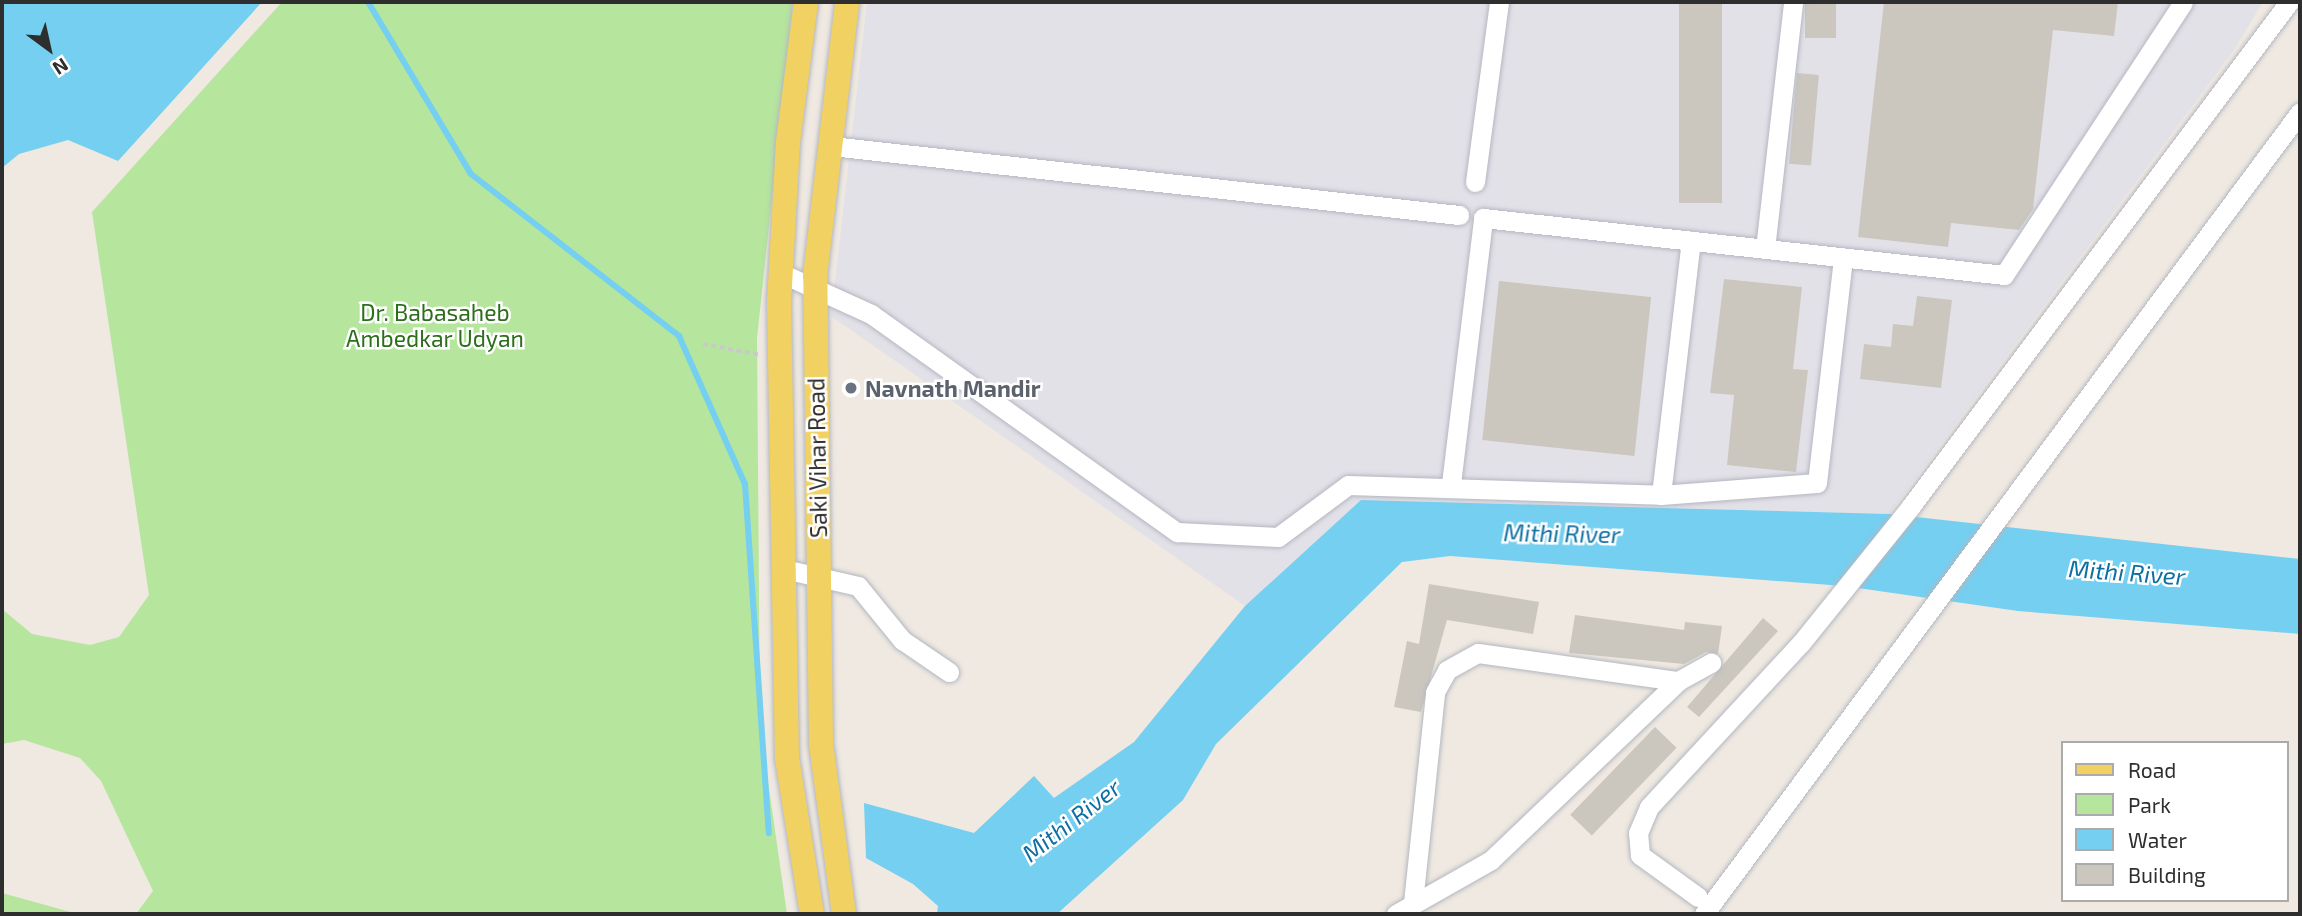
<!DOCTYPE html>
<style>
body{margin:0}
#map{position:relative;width:2302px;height:916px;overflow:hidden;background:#efe9e1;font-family:"Exo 2",sans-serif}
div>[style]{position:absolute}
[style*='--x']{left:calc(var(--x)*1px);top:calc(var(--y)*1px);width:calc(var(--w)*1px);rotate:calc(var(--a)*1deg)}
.industrial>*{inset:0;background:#e3e1e8}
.green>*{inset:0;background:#b6e59e}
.water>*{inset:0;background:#75cff0}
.stream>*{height:6px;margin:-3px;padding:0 3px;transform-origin:3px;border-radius:3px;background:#75cff0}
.building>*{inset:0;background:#cbc7bf;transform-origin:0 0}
.path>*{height:3.5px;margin-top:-1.75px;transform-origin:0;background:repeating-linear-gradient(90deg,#c9c9c9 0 5px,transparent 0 8.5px)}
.roads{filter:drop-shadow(0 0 2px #b4b7c1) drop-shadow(0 0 2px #b4b7c1)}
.minor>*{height:19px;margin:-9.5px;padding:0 9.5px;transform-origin:9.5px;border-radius:9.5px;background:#fff}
.major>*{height:24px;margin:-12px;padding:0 12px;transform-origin:12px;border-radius:12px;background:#f2d163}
.dots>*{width:19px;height:19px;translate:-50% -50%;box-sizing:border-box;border:4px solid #fff;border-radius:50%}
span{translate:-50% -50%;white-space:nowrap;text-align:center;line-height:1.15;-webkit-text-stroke:5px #fff;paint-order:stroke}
.park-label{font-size:23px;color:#2c6e1b}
.worship-label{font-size:23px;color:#5b616d;font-weight:700}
.left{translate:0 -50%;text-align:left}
.street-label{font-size:23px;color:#2e2e2e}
.water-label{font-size:24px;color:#0d6fa3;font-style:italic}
.frame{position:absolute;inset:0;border:4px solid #2e2e2e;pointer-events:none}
.legend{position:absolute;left:2061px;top:741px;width:228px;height:161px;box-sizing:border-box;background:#fff;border:2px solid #ababab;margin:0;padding:9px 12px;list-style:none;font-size:21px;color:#2e2e2e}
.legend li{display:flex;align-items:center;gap:14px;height:35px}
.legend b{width:35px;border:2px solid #ababab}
.north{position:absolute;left:14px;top:14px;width:70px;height:70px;-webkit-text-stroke:5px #fff;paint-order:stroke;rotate:147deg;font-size:19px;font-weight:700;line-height:28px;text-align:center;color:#2e2e2e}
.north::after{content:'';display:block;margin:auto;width:24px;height:32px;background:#2e2e2e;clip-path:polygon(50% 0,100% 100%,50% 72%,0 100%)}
</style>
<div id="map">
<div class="industrial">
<i style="clip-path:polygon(867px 2px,2263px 2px,2234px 50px,1889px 514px,1361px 500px,1245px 606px,831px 316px)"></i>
</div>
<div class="green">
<i style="clip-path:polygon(282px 2px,793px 2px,757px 338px,760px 726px,787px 914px,136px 914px,153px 891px,101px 781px,80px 758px,24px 740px,2px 744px,2px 609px,32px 634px,90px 645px,119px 637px,149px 595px,92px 212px)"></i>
<i style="clip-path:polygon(2px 893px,78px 914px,2px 914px)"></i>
</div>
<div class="water">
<i style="clip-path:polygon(2px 2px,262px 2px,118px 161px,68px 140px,19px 154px,2px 168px)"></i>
<i style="clip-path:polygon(1361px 500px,1889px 514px,2300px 559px,2300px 634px,2018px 611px,1844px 586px,1450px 556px,1402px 562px,1216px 744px,1183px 800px,1057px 914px,937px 914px,938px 906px,913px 884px,866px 858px,864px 803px,974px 833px,1034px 776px,1054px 798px,1134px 742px,1245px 606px)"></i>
</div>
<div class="stream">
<i style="--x:368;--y:2;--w:200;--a:59.1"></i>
<i style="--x:471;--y:174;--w:264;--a:37.9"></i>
<i style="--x:679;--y:336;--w:162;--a:66"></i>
<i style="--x:745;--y:484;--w:350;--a:86.1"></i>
</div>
<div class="building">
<i style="left:1679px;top:2px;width:43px;height:201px"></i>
<i style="left:1805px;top:2px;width:31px;height:36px"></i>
<i style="clip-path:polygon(1884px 2px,2118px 2px,2114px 36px,2053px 30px,2033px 209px,2019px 230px,1951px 223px,1948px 247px,1858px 237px)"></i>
<i style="left:1797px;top:73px;width:22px;height:91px;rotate:5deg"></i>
<i style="clip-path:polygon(1724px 279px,1802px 287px,1793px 369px,1808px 370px,1796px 472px,1727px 465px,1734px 395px,1710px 393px)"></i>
<i style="left:1499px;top:281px;width:153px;height:160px;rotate:6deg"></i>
<i style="clip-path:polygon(1917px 296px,1952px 300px,1941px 388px,1860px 379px,1864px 344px,1891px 347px,1893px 324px,1913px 326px)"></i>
<i style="clip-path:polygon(1429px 584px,1539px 602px,1533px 634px,1447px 620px,1421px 712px,1394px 707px,1407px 641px,1419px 644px)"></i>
<i style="clip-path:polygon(1575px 615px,1684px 630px,1685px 622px,1722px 626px,1718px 654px,1706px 652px,1684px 664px,1569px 653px)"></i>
<i style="clip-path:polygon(1763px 618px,1778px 631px,1699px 717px,1687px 707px)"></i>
<i style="left:1655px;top:727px;width:30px;height:122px;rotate:44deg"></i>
</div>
<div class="path">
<i style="--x:703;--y:344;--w:59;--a:10.7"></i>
</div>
<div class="roads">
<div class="minor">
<i style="--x:831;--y:146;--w:632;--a:6.27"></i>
<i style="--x:1475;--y:182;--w:182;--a:-82.4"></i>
<i style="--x:1765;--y:249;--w:249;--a:-83.5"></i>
<i style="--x:781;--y:273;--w:99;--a:24.5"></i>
<i style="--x:871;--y:314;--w:376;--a:35.5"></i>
<i style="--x:1177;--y:532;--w:101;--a:2.8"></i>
<i style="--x:1278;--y:537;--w:87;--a:-36.6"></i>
<i style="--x:1348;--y:485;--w:313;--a:1.8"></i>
<i style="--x:1661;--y:495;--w:156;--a:-4.4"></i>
<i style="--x:1817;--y:483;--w:227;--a:-83.4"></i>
<i style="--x:1451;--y:484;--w:268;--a:-83.1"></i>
<i style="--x:1483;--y:218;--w:524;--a:6.24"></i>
<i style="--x:2004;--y:275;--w:326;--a:-56.7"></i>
<i style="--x:1661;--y:495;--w:256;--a:-83.3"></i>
<i style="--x:784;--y:569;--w:76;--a:12.9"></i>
<i style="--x:858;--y:586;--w:70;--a:50.8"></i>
<i style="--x:902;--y:640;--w:57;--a:34.2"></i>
<i style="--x:1698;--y:897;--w:72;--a:-144.1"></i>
<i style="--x:1640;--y:855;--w:22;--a:-95"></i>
<i style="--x:1638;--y:833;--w:28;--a:-67"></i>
<i style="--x:1649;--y:807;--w:224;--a:-47.2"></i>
<i style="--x:1801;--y:643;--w:176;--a:-51.2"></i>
<i style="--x:1911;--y:506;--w:630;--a:-53.13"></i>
<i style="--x:1413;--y:903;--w:212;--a:-84"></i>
<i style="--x:1435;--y:692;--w:25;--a:-61"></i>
<i style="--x:1447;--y:670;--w:35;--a:-29"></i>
<i style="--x:1478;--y:653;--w:202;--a:8"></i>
<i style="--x:1396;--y:914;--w:109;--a:-29.6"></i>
<i style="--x:1491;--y:860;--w:259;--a:-43.7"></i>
<i style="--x:1678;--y:681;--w:38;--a:-29"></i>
<i style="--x:1704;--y:914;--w:999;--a:-53.38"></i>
</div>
<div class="major">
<i style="--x:806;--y:2;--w:141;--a:97.3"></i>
<i style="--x:788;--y:142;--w:159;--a:93.2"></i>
<i style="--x:779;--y:301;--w:457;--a:89"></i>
<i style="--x:787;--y:758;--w:158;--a:80.9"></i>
<i style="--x:844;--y:914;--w:173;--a:-97.7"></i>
<i style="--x:821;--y:743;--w:467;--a:-90.7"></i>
<i style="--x:815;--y:276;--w:276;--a:-83.3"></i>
</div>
</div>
<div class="dots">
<i style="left:851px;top:388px;background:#6b7280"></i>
</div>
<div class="park-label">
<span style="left:435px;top:325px">Dr. Babasaheb<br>Ambedkar Udyan</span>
</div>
<div class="worship-label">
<span class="left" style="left:865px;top:388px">Navnath Mandir</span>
</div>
<div class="street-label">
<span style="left:817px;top:458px;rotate:-91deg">Saki Vihar Road</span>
</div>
<div class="water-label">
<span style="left:1562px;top:533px;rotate:1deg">Mithi River</span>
<span style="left:2127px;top:572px;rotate:4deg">Mithi River</span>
<span style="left:1071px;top:820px;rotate:-38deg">Mithi River</span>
</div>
<div class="frame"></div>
<ul class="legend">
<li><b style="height:9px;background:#f2d163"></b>Road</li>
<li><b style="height:19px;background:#b6e59e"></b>Park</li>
<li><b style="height:19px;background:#75cff0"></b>Water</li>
<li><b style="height:19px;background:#cbc7bf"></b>Building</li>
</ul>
<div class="north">N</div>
</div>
